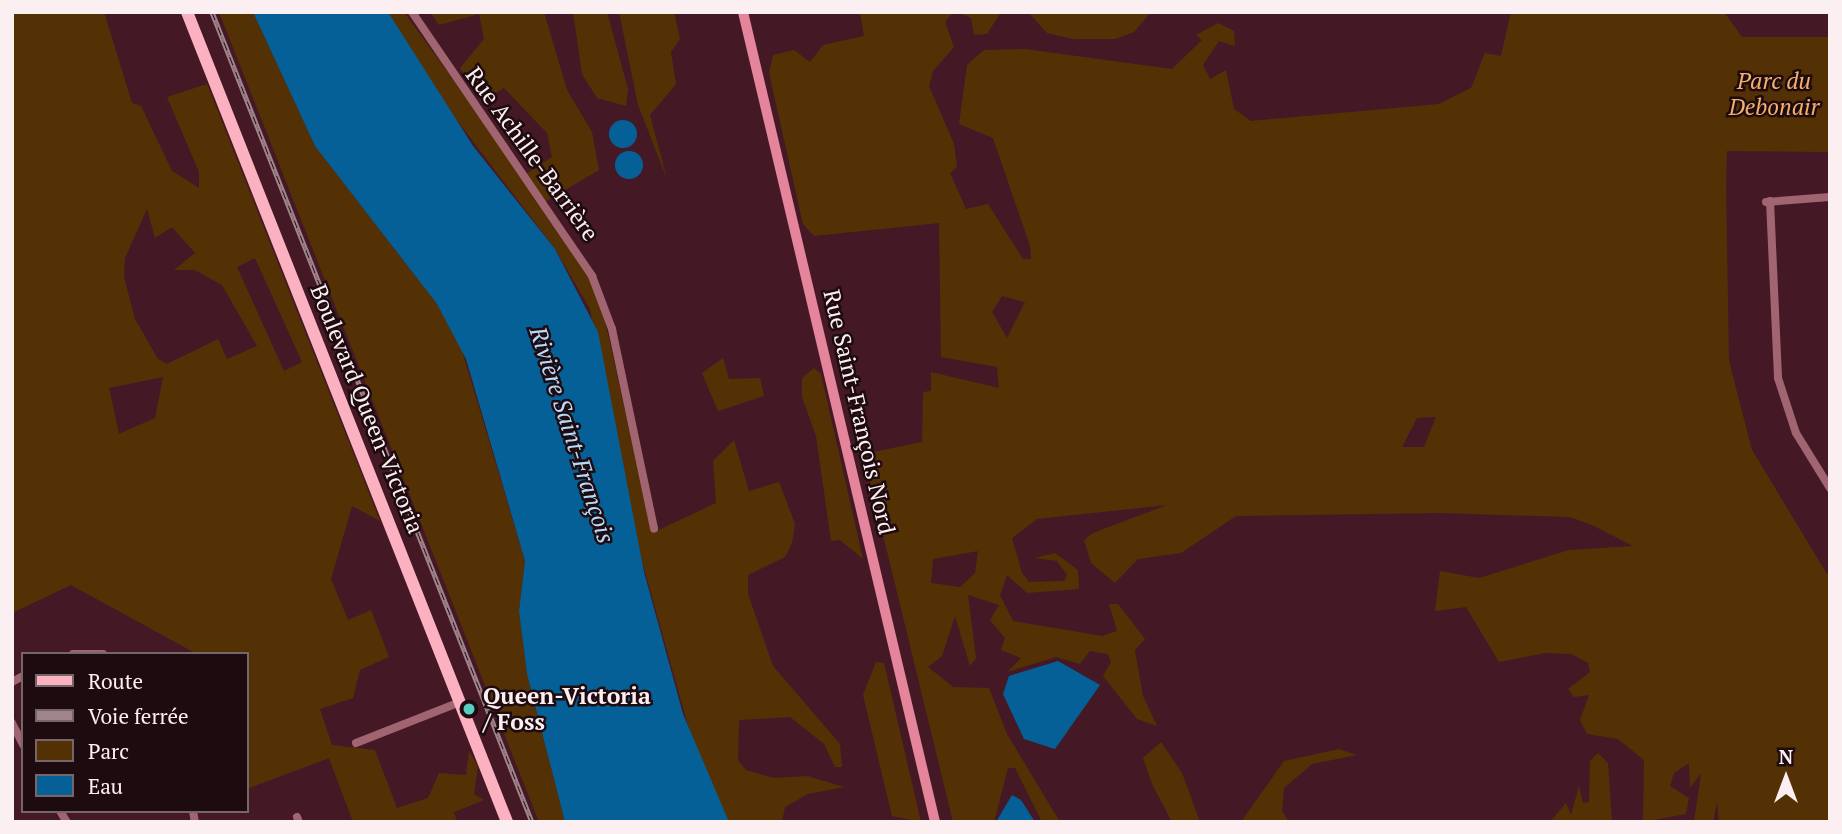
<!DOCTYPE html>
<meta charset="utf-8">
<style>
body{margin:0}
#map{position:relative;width:1842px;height:834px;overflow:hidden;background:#441925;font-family:"PT Serif",serif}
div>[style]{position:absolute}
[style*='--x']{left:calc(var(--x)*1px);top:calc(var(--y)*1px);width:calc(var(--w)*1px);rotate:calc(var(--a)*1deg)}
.green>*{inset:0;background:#543105}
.water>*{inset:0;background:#066098}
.round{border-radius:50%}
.street>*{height:8px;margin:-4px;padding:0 4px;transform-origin:4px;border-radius:4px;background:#a16572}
.secondary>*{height:10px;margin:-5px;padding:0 5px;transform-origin:5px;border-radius:5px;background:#e4859c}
.primary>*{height:12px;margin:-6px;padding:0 6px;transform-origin:6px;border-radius:6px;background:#fcb1c1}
.rail>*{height:5px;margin-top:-2.5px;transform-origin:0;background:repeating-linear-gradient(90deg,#1e0b10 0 8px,#a1858c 0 16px);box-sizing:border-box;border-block:2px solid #a1858c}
.dots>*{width:19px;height:19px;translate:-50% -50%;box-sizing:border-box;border:4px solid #1e0b10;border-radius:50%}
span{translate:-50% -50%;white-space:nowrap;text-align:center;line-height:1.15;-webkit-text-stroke:5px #1e0b10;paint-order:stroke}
.park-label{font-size:23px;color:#f5b06c;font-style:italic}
.street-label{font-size:23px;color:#fbeff1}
.poi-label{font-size:23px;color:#fbeff1;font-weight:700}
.left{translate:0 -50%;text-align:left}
.water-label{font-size:24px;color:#b6dafa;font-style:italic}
.frame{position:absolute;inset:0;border:14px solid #fbeff1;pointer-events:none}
.legend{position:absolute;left:21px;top:652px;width:228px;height:161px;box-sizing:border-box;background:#1e0b10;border:2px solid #76666a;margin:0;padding:9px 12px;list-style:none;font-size:21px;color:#fbeff1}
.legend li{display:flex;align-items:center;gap:14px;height:35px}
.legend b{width:35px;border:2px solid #76666a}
.north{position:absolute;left:1751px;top:743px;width:70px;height:70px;-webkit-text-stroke:5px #1e0b10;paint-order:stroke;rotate:0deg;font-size:19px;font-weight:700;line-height:28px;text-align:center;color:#fbeff1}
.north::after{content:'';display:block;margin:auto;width:24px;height:32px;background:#fbeff1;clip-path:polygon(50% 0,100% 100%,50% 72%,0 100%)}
</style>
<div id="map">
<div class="green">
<i style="clip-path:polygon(evenodd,12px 12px,104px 12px,132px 103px,141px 106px,172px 171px,199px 188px,199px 172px,167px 97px,207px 84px,380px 521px,352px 506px,331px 579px,348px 620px,371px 610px,389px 657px,360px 670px,353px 698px,320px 709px,332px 745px,375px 750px,397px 808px,428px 798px,439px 773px,466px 775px,469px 751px,478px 766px,474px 794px,484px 800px,454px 812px,457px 822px,353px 822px,329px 758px,247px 789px,247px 654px,197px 654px,71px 585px,12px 613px,12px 12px,147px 209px,155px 238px,172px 227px,195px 253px,174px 270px,195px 270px,222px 285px,257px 346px,227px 359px,218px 339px,167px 364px,158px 359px,135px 319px,124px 277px,125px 258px,147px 209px,12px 12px,255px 258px,302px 362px,284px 371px,237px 267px,255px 258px,12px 12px,163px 377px,155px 418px,119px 434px,109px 388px,163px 377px)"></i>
<i style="clip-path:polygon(219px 12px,253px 12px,315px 146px,437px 304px,460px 344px,525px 561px,519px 611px,527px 674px,565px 822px,539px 822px)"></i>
<i style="clip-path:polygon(388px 12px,404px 12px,523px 176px,552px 157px,547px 133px,504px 88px,482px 101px,460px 68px,484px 39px,479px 14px,439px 25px,430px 12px,544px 12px,567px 90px,592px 132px,599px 170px,543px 203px,587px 273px,604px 316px,652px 533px,716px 503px,713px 461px,734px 440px,749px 491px,779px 482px,795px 524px,792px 543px,785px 557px,748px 575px,748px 594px,773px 666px,840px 744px,842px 767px,835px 767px,824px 744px,790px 717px,739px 720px,738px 760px,746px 770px,774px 778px,807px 776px,844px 787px,808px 794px,785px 807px,782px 822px,729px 822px,696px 754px,634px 533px,590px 309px,555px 249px,430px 85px)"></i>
<i style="clip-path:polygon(573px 12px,607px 12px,628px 89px,626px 106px,597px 98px,582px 74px)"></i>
<i style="clip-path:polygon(619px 12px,674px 12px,680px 39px,671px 52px,676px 84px,650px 115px,667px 179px,638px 105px)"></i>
<i style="clip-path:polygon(evenodd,860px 12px,953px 12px,945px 22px,954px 47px,933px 71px,929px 86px,954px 144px,957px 167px,950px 173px,966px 209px,988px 204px,1023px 259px,1031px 259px,1030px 246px,993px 138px,959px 124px,967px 65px,984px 50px,1025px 49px,1172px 69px,1202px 40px,1196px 35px,1218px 23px,1234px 31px,1235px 46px,1219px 41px,1203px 65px,1210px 79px,1226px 70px,1234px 109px,1251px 121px,1439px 104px,1471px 88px,1485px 53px,1501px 56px,1511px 12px,1724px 12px,1742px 37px,1830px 37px,1830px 152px,1727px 151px,1726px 186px,1729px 361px,1752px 450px,1830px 579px,1830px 822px,1719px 822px,1717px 801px,1713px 822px,1694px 822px,1701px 773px,1690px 788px,1689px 763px,1674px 773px,1670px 786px,1689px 798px,1686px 814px,1643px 822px,1644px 760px,1618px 739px,1587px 734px,1580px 720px,1589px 695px,1574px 697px,1568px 689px,1590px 672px,1588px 663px,1571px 654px,1545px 653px,1499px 662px,1466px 607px,1435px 611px,1440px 571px,1479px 578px,1569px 550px,1633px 546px,1592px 525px,1570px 517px,1441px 513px,1236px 516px,1181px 553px,1138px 559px,1115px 583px,1091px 563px,1084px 540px,1093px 533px,1167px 505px,1037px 519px,1012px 538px,1022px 573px,1029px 582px,1064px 581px,1067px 575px,1057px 561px,1034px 558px,1055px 553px,1078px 570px,1079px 589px,1027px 593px,1007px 575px,1000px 595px,1013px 621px,1102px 636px,1117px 631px,1109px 604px,1118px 604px,1145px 639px,1135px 650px,1143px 696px,1157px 726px,1137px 719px,1103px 676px,1111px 662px,1108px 654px,1090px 651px,1080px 664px,1056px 657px,1007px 672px,1021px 658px,1001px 650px,1005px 638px,990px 620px,999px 605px,968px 595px,976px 658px,970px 666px,955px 616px,942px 656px,928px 667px,953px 687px,989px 688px,1007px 734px,1060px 822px,1042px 822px,1015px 768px,1008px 768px,994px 822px,953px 822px,866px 465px,873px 452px,922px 442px,923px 392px,931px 391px,931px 372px,999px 388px,997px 367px,941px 357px,939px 223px,814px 236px,803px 224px,769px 73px,773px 55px,794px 50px,810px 62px,823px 45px,864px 36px,860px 12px,1002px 296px,1025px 302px,1007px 338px,992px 312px,1002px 296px,860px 12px,1436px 417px,1424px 447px,1402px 447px,1417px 418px,1436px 417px,860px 12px,978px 551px,975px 573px,960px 587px,931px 583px,933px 559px,978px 551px)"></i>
<i style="clip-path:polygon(958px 12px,1001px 12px,987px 34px,974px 35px,971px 18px)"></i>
<i style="clip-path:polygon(1028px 12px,1151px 12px,1134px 32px,1115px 39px,1073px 39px,1047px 33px)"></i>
<i style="clip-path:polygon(723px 358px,729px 379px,760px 378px,764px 396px,718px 411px,702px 373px)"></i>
<i style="clip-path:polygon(814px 368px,821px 374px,863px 559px,840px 540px,831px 541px,816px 436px,802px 397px,802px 378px)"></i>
<i style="clip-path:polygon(876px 662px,884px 663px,921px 822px,892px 816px,863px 695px)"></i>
<i style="clip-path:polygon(1161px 742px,1182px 773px,1200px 822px,1172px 822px,1152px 784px,1143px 758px)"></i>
<i style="clip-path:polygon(1339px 749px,1357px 755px,1312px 764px,1284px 788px,1282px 811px,1289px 822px,1241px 822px,1284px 761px)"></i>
<i style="clip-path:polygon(1598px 753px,1608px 763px,1612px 822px,1550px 822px,1566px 803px,1571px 815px,1579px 786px,1583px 803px,1589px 802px,1590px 761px)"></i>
</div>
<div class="water">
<i style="clip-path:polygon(253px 12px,388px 12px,473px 146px,555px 249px,598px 332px,644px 572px,683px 714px,729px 822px,565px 822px,527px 674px,519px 611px,525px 561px,466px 359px,437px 304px,315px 146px)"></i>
<i class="round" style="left:609px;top:120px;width:28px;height:28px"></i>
<i class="round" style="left:615px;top:151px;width:28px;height:28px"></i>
<i style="clip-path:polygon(1058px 661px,1100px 685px,1055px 749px,1024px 739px,1003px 694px,1009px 676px)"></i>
<i style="clip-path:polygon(1012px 795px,1021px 800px,1035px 822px,996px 822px)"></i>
</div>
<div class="street">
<i style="--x:412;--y:12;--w:320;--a:55.7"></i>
<i style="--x:592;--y:276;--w:57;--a:69.3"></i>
<i style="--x:612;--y:329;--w:204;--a:78.1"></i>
<i style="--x:1770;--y:201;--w:177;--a:87.4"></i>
<i style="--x:1778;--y:378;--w:58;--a:71.9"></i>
<i style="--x:1796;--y:433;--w:65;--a:58.3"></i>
<i style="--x:1766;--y:202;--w:64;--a:-4.5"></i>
<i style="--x:73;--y:654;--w:30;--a:0"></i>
<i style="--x:12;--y:682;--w:13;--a:-29"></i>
<i style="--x:12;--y:723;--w:25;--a:63"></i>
<i style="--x:356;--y:743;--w:112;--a:-21.5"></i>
<i style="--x:60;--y:811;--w:13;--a:58"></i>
<i style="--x:193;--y:811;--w:11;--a:80"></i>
<i style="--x:297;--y:817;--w:5;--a:68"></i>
</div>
<div class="secondary">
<i style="--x:743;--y:12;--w:832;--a:76.66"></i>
</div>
<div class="primary">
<i style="--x:187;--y:12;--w:871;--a:68.44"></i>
</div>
<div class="rail">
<i style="--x:212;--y:12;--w:871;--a:68.44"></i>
</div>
<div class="dots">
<i style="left:469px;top:709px;background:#58cec0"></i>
</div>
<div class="park-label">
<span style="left:1774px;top:94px">Parc du<br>Debonair</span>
</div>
<div class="street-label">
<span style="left:532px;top:154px;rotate:54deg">Rue Achille-Barrière</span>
<span style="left:367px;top:409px;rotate:68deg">Boulevard Queen-Victoria</span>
<span style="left:859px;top:412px;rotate:77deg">Rue Saint-François Nord</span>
</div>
<div class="poi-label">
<span class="left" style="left:483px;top:709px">Queen-Victoria<br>/ Foss</span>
</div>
<div class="water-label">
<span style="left:572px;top:435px;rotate:72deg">Rivière Saint-François</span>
</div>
<div class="frame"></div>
<ul class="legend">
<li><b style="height:9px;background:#fcb1c1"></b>Route</li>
<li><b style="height:9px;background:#a1858c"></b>Voie ferrée</li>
<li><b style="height:19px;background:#543105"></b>Parc</li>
<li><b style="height:19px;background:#066098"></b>Eau</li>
</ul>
<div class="north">N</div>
</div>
